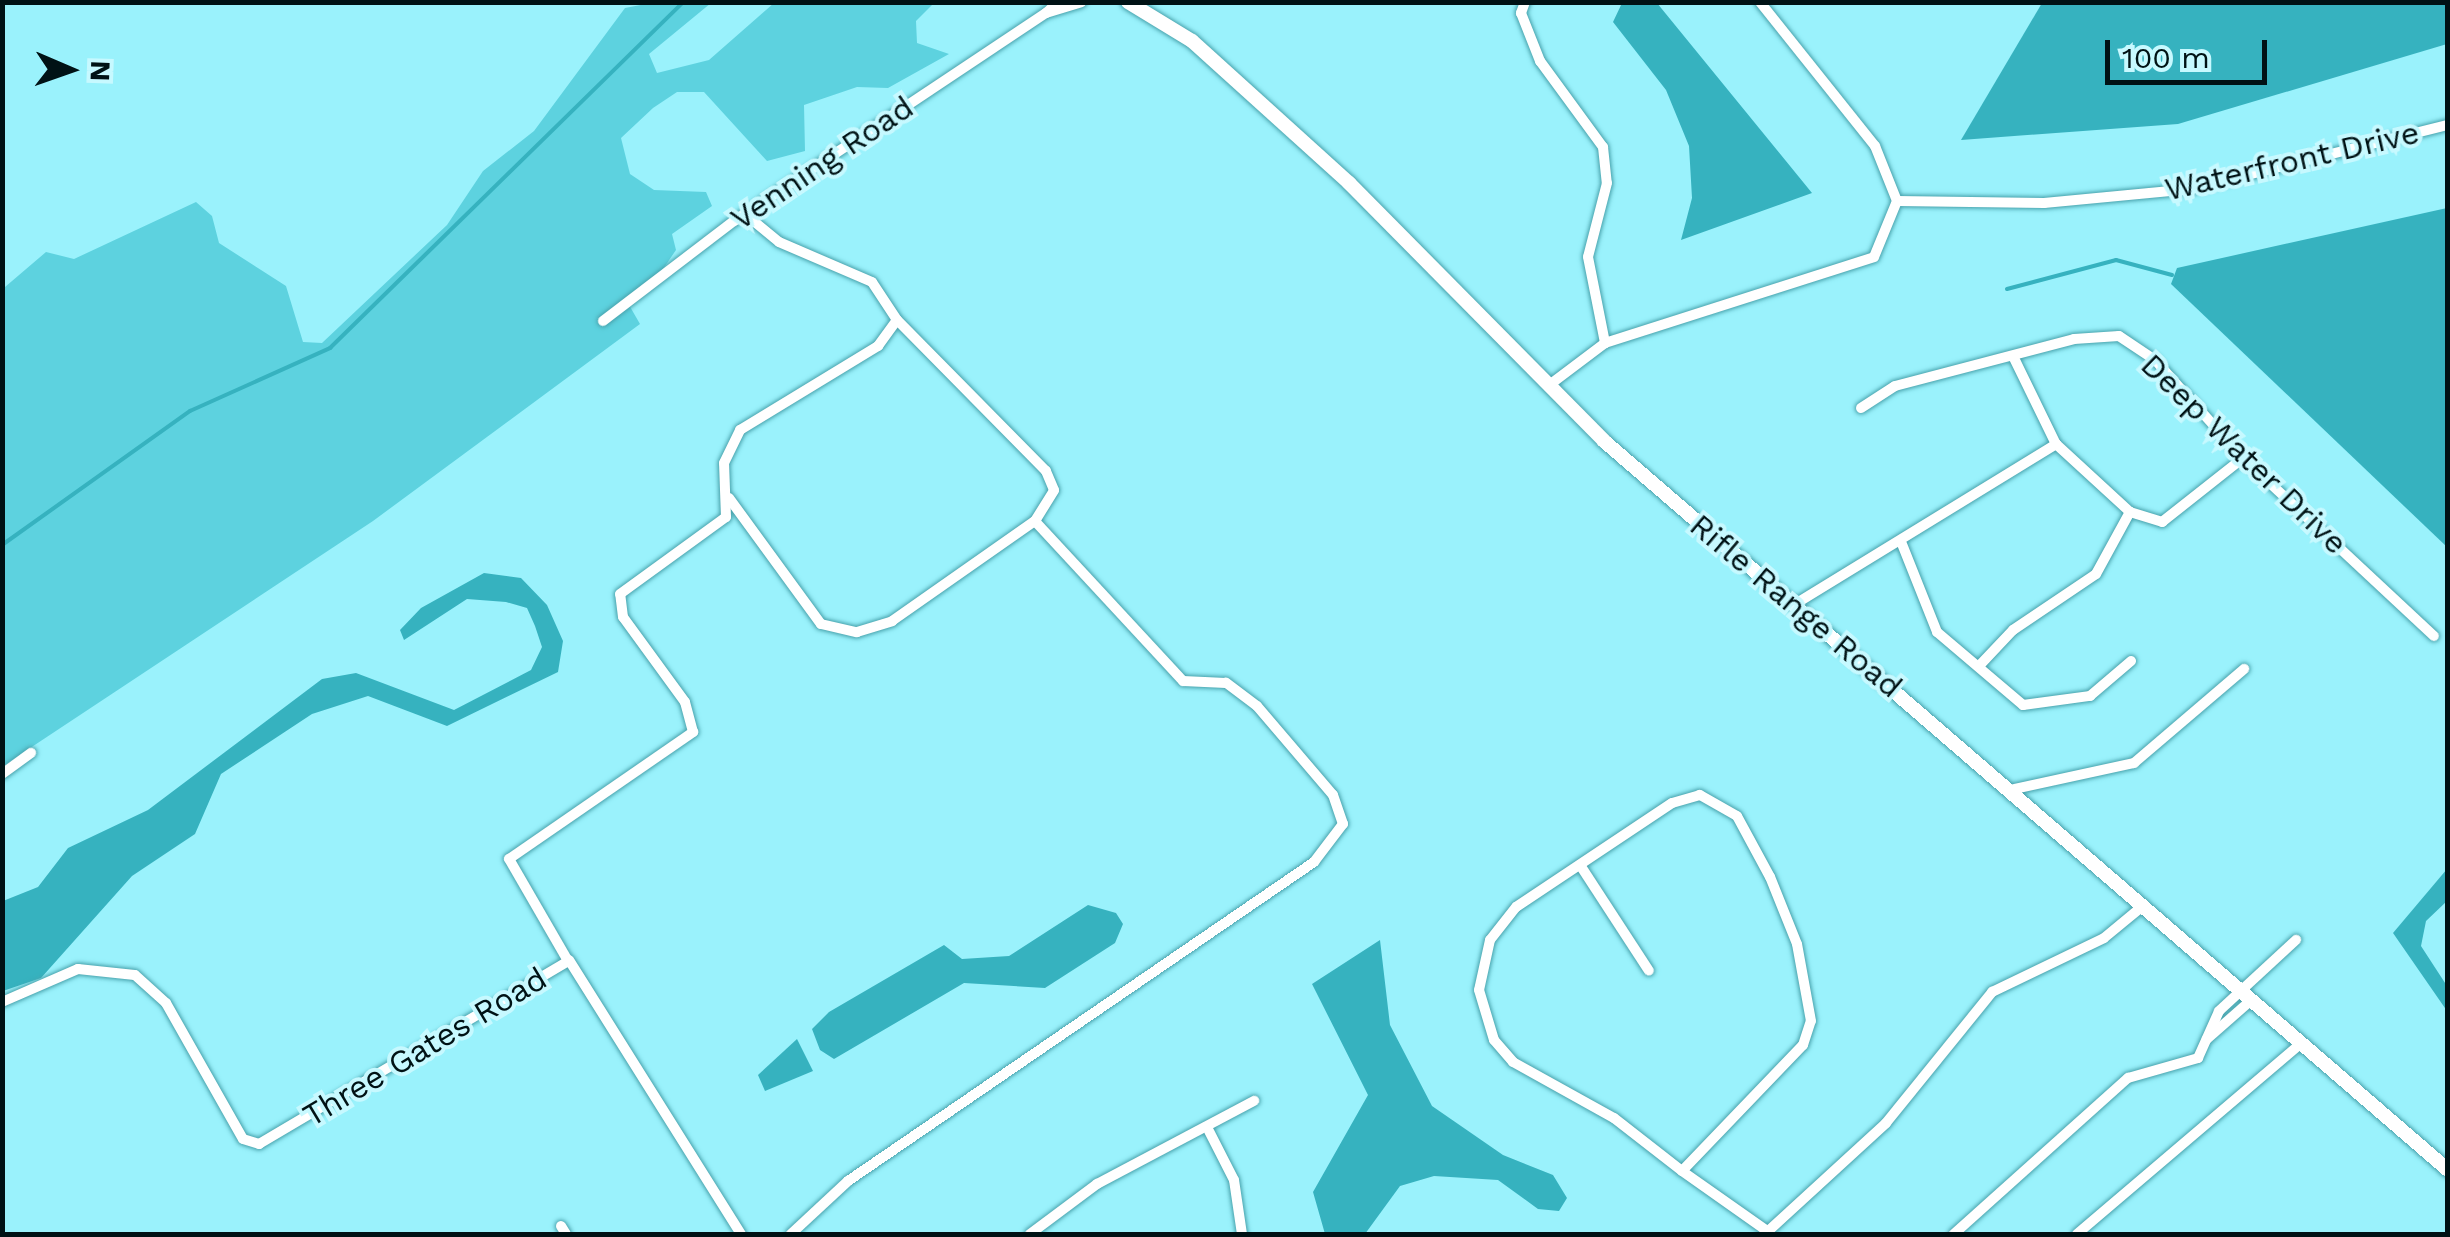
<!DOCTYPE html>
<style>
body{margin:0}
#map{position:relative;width:2450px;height:1237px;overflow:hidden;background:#9af2fc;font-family:"Work Sans",sans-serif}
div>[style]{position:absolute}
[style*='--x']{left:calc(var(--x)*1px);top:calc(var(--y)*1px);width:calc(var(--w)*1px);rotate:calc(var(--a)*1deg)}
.green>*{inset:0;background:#5dd2df}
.water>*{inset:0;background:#36b2bf}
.stream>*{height:4px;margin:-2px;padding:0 2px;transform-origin:2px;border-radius:2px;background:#36b2bf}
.roads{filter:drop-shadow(0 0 2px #48a2ac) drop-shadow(0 0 2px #48a2ac)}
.minor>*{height:10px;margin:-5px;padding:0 5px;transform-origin:5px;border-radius:5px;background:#fff}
.secondary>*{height:14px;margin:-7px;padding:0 7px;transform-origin:7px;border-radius:7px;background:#fff}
span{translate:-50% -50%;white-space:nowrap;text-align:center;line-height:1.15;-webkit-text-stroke:8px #c7f9ff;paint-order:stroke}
.street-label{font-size:32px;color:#001215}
.frame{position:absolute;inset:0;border:5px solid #001215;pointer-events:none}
.north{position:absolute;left:20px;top:20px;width:100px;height:100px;-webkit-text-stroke:8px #c7f9ff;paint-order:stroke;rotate:92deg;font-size:28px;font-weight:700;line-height:40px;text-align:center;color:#001215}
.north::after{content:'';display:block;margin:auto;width:35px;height:45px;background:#001215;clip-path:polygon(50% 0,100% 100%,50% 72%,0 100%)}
.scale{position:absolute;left:2105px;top:40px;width:162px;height:45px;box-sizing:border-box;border:5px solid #001215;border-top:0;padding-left:12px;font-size:30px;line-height:35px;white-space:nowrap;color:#001215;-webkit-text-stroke:8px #c7f9ff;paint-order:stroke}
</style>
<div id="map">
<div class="green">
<i style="clip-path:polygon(651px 3px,711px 3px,649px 54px,657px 73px,709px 60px,774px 3px,934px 3px,916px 21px,917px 43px,949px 54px,888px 88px,857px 87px,804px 105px,805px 151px,767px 161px,704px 92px,677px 92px,653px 108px,621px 138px,630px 174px,654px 190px,706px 192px,712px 206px,672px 234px,676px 250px,663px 269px,625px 298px,640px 324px,373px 521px,3px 766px,5px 287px,46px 252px,74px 259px,196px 202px,212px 216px,219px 243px,286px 286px,303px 342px,322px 343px,447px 225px,483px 171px,534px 131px,625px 8px)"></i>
</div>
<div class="water">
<i style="clip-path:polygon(1622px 3px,1657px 3px,1812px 193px,1681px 240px,1692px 198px,1689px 146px,1666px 90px,1613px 22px)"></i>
<i style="clip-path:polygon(2042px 3px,2447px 3px,2447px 44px,2178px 124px,1961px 140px)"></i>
<i style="clip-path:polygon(2447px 208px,2448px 208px,2447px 547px,2171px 284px,2177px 268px)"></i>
<i style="clip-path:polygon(484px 573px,521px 578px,547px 605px,563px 641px,558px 672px,447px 726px,368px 696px,312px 714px,221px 774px,195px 834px,132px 876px,41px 978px,3px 991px,3px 901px,38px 887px,68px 848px,148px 810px,322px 679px,356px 673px,454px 710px,531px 670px,542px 647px,535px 626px,527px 608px,506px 602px,467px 599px,404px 640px,400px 630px,421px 608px)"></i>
<i style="clip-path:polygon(2447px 869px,2447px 901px,2426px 921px,2421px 946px,2447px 986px,2447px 1011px,2393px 933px)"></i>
<i style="clip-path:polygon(1088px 905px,1116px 913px,1123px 924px,1115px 943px,1045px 988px,964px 983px,834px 1059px,820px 1050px,812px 1029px,829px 1012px,944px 945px,962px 959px,1009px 956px)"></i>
<i style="clip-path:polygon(1380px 940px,1390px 1025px,1432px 1106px,1503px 1155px,1553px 1175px,1567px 1198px,1559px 1211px,1538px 1209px,1498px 1180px,1434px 1176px,1400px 1186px,1365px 1234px,1325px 1234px,1313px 1192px,1368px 1095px,1312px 984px)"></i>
<i style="clip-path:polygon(797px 1039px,813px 1071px,765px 1091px,758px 1075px)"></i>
</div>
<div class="stream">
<i style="--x:2007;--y:289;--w:113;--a:-14.9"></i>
<i style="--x:2116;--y:260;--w:58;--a:15"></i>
<i style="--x:2;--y:545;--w:231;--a:-35.5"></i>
<i style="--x:190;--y:411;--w:154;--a:-24.2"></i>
<i style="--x:330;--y:348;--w:494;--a:-44.4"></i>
</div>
<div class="roads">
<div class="minor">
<i style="--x:1058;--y:2;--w:16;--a:137"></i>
<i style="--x:1046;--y:13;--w:37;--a:-17"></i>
<i style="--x:1525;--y:2;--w:12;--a:110"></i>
<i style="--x:1521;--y:13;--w:52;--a:68.4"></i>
<i style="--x:1540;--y:61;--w:107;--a:53.8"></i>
<i style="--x:1603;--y:147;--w:36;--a:84"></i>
<i style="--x:1607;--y:183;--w:76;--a:104.4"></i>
<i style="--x:1588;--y:257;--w:88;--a:78.8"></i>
<i style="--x:1897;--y:201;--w:147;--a:0.8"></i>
<i style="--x:2044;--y:203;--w:148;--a:-5.4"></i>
<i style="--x:2191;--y:189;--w:265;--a:-14"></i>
<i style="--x:603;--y:321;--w:165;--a:-37.4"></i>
<i style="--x:734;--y:221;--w:375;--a:-33.7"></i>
<i style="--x:2013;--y:356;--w:98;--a:64"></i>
<i style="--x:2056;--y:444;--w:100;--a:42.6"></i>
<i style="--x:2130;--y:512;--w:34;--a:17"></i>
<i style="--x:2162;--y:522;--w:103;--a:-38.3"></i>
<i style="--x:1548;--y:386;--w:71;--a:-37"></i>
<i style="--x:1605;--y:343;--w:282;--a:-17.7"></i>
<i style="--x:1874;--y:257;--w:61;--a:-67.7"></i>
<i style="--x:1897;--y:201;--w:59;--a:-111.8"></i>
<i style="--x:1875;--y:146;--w:184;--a:-128.6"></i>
<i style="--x:1861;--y:408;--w:40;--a:-32.9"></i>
<i style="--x:1895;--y:386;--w:185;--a:-14.7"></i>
<i style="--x:2074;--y:339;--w:45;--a:-3.8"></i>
<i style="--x:2119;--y:336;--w:43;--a:33.7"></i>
<i style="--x:2155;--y:360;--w:132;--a:48.1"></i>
<i style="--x:2243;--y:458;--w:261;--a:43"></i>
<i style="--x:729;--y:498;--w:156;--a:53.9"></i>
<i style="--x:821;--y:624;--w:37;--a:13"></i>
<i style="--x:857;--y:632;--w:37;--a:-17"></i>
<i style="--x:892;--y:621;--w:174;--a:-35"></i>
<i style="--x:1035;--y:521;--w:36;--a:-58"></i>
<i style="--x:1054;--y:490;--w:21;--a:-113"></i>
<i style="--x:1046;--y:471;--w:212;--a:-134.6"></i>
<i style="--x:897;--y:320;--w:45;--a:-123.3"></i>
<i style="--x:872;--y:282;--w:101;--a:-156.7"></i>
<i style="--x:779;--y:242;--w:44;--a:-140.5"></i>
<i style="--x:1902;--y:544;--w:95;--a:68.3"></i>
<i style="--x:1937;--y:632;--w:113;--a:40.3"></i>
<i style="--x:2023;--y:705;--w:68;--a:-7.7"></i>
<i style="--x:2090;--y:696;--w:54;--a:-40.5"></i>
<i style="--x:1792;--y:606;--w:310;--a:-31.5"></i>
<i style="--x:1979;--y:666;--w:50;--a:-46.6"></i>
<i style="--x:2013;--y:630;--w:100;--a:-34"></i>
<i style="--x:2096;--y:574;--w:71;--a:-61.3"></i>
<i style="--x:2;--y:774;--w:36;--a:-36"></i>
<i style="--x:2014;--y:789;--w:123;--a:-12.2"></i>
<i style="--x:2134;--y:763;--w:145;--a:-40.5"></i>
<i style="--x:1580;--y:865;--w:126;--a:56.9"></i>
<i style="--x:569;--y:960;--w:324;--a:57.9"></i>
<i style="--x:2;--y:1002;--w:83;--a:-23.5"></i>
<i style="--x:78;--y:969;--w:57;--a:6"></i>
<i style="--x:135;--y:975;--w:42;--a:42.1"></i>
<i style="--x:166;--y:1003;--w:156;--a:60.5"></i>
<i style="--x:243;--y:1139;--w:17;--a:17"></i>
<i style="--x:259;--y:1144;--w:359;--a:-30.6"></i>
<i style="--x:568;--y:961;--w:118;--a:-120"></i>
<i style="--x:509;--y:859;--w:224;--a:-34.6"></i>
<i style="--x:693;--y:732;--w:31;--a:-105"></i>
<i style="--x:685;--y:702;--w:105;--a:-126.1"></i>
<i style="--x:623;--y:617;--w:23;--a:-97"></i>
<i style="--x:620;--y:594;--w:131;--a:-36"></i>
<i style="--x:726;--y:517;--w:54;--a:-92.1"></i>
<i style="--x:724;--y:463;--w:37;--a:-64"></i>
<i style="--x:740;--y:430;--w:162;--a:-31.3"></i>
<i style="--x:878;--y:346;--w:32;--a:-54"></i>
<i style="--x:2207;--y:1039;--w:56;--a:-41.4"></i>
<i style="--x:1209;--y:1131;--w:55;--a:63"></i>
<i style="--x:1234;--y:1180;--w:55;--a:81.6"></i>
<i style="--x:1682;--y:1171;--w:175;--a:-46.2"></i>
<i style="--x:1803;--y:1045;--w:25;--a:-72"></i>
<i style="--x:1811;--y:1021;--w:78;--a:-100.3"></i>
<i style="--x:1797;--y:944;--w:72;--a:-111.9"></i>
<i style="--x:1770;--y:877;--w:69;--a:-118.4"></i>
<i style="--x:1737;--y:816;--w:43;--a:-150.4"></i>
<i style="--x:1700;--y:795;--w:29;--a:164"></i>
<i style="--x:1672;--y:803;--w:187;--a:146.3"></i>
<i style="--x:1516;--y:907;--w:42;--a:128.2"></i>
<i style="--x:1490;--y:940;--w:51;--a:102.4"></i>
<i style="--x:1479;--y:990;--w:52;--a:73.3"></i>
<i style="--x:1494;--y:1040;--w:29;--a:49"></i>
<i style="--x:1513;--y:1062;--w:115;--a:29"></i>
<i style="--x:1614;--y:1118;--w:86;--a:37.9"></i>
<i style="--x:1682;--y:1171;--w:104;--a:35.2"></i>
<i style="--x:561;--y:1226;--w:9;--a:58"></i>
<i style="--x:791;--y:1234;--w:78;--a:-42.9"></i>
<i style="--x:848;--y:1181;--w:565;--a:-34.39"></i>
<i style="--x:1314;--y:862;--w:48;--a:-52.7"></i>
<i style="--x:1343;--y:824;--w:31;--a:-109"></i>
<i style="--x:1333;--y:795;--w:117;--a:-130.5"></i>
<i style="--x:1257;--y:706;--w:39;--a:-143"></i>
<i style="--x:1226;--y:683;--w:43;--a:-177.3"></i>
<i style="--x:1183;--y:681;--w:218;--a:-132.8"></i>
<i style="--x:1030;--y:1234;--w:84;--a:-36.7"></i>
<i style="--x:1097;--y:1184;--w:178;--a:-27.9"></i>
<i style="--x:1765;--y:1234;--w:164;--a:-42.5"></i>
<i style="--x:1886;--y:1123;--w:169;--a:-51"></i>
<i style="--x:1992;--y:992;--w:124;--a:-25.7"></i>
<i style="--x:2104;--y:938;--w:45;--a:-39.6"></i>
<i style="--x:1954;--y:1234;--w:234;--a:-41.9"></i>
<i style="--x:2128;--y:1078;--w:73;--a:-15.9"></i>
<i style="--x:2198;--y:1058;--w:51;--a:-65.9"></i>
<i style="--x:2219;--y:1011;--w:105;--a:-42.7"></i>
<i style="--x:2077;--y:1234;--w:292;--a:-40.4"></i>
</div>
<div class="secondary">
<i style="--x:1128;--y:2;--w:75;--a:31.4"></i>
<i style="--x:1192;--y:41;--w:212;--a:42.1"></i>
<i style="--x:1349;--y:183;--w:363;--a:45.3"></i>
<i style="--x:1604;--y:441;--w:1115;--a:40.82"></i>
</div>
</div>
<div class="street-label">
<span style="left:2292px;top:161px;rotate:-13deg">Waterfront Drive</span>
<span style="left:822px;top:163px;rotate:-34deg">Venning Road</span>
<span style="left:2244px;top:454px;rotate:44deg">Deep Water Drive</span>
<span style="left:1796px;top:606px;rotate:40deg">Rifle Range Road</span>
<span style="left:425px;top:1047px;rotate:-31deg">Three Gates Road</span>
</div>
<div class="frame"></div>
<div class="north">N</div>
<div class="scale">100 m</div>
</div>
